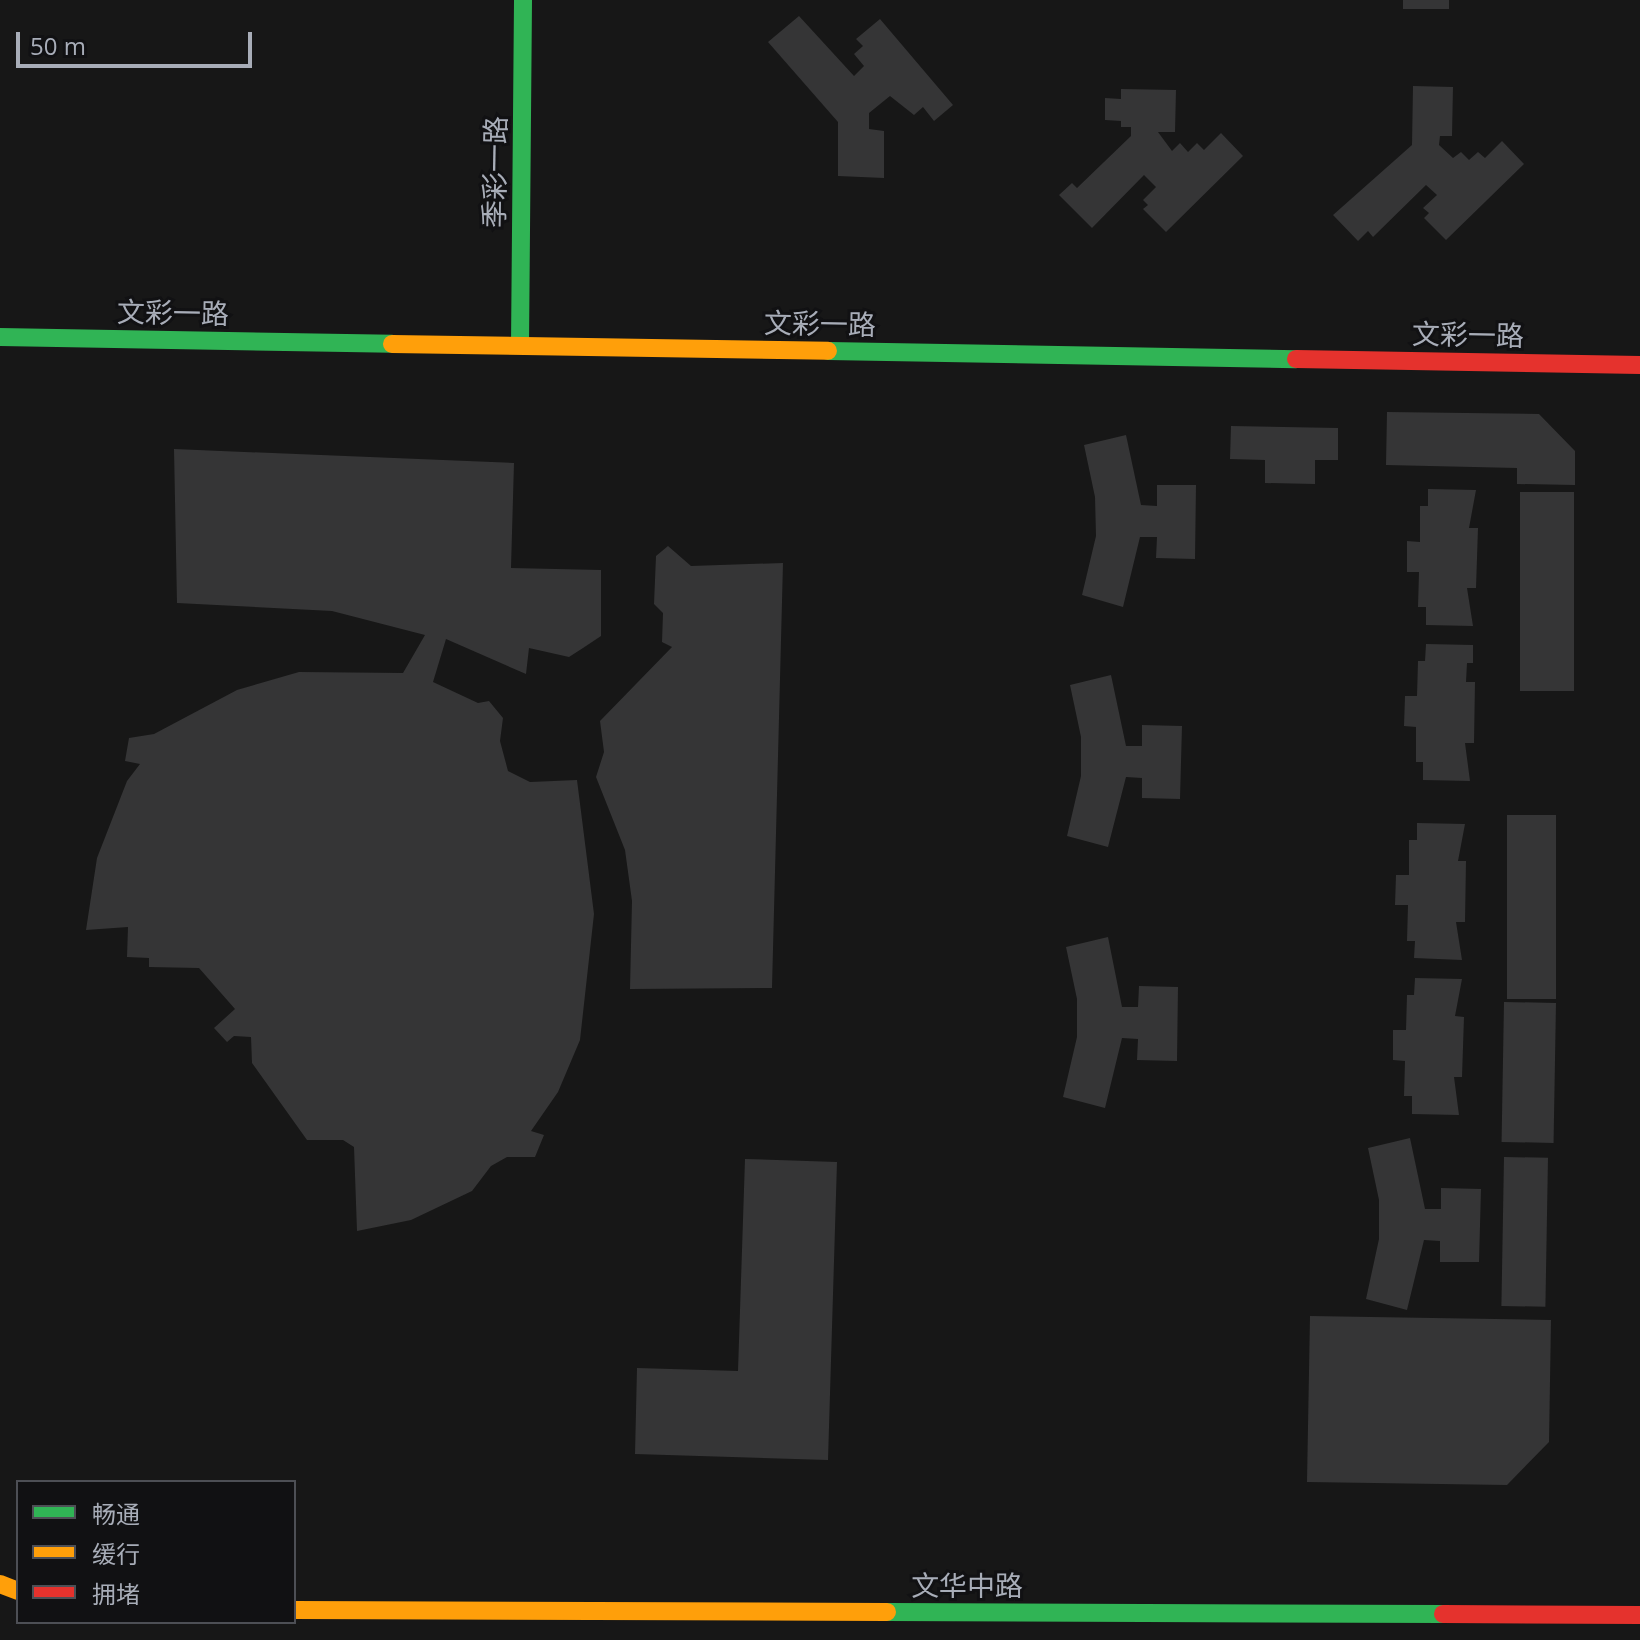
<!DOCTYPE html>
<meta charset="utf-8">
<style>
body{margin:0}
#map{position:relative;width:1640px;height:1640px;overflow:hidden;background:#171717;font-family:"Open Sans","Noto Sans SC",sans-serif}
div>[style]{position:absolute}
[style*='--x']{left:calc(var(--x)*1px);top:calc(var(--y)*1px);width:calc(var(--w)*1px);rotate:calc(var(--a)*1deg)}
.building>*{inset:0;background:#353536;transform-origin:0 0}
.fast>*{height:18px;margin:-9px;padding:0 9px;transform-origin:9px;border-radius:9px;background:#30b455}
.slow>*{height:18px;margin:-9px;padding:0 9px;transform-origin:9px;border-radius:9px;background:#ff9f0a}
.jam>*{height:18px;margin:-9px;padding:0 9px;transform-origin:9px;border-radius:9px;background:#e5322d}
span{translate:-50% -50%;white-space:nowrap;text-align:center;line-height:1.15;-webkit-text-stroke:6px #111113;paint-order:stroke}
.street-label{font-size:28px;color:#a8adb8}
.legend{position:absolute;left:16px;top:1480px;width:280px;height:144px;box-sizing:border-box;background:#111113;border:2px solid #4d4f55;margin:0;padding:10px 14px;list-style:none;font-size:24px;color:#a8adb8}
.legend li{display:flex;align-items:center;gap:16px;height:40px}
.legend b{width:40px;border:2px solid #4d4f55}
.scale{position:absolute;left:16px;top:32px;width:236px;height:36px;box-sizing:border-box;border:4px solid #a8adb8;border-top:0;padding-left:10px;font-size:24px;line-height:28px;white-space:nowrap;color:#a8adb8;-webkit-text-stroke:6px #111113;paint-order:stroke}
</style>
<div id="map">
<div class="building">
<i style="left:1403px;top:0;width:46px;height:9px"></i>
<i style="clip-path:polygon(799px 16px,854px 76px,864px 66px,854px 54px,863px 46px,856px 39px,880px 19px,953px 105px,934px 121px,923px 107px,914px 115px,890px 96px,869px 113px,869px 129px,884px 131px,884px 178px,838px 176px,838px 122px,768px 42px)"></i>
<i style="clip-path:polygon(1413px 86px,1453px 87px,1452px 136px,1440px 136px,1439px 145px,1453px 158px,1461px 152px,1469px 160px,1478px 152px,1485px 158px,1502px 141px,1524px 164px,1446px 240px,1424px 218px,1429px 213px,1423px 208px,1437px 195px,1426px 185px,1373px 237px,1368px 231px,1358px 241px,1333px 215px,1412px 145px)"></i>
<i style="clip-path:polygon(1121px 89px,1176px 90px,1175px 132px,1158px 132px,1172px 151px,1180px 143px,1188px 152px,1197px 143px,1204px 150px,1221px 133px,1243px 156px,1166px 232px,1143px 209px,1148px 205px,1143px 200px,1156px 187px,1144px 175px,1092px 228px,1059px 195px,1072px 183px,1077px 188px,1131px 136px,1131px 127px,1121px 127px,1121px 121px,1105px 120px,1105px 98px,1121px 99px)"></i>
<i style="clip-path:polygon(1387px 412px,1539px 414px,1575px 451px,1575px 485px,1517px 484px,1517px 468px,1386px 465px)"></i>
<i style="clip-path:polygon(1231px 426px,1338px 428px,1338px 460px,1315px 460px,1315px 484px,1265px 483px,1265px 460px,1230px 459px)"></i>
<i style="clip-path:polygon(1126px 435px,1141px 505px,1157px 506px,1157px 485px,1196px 485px,1195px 559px,1156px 558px,1157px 537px,1140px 537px,1123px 607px,1082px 595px,1096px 536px,1095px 497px,1084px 445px)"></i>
<i style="clip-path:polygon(174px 449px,514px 463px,511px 568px,601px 570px,601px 636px,583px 648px,569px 657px,529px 648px,526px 674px,446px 639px,433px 682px,478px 703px,489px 701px,503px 718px,500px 741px,508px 771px,530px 782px,577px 780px,594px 914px,580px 1040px,558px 1092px,531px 1131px,544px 1135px,535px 1157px,507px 1157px,491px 1166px,472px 1191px,411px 1220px,357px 1231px,354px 1147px,343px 1140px,307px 1140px,252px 1063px,251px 1037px,234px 1036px,227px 1042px,214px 1028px,235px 1009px,199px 968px,149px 967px,149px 958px,127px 957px,128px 927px,86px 930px,97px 858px,127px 781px,140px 764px,125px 761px,129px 738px,154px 734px,237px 690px,299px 672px,403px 673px,425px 635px,332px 611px,177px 603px)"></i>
<i style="clip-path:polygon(1428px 489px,1476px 490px,1469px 528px,1478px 528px,1476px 588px,1467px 588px,1473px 626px,1426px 625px,1426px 607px,1418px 607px,1419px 572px,1407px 572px,1407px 541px,1420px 542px,1420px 506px,1428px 506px)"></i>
<i style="left:1520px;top:492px;width:54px;height:199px"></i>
<i style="clip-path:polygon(668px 546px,691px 566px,783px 563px,772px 988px,630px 989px,632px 901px,625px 850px,596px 777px,604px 752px,600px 721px,672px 647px,662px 642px,663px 613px,654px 604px,656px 556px)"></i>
<i style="clip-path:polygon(1426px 644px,1473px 645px,1473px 663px,1467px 663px,1466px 682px,1475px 682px,1474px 743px,1465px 743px,1470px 781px,1423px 780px,1423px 762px,1416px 762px,1416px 727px,1404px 726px,1405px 696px,1417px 696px,1418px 661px,1425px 661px)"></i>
<i style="clip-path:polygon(1111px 675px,1126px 746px,1142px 746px,1142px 725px,1182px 726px,1180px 799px,1142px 798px,1142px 778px,1126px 777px,1108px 847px,1067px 836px,1081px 776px,1081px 737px,1070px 685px)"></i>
<i style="left:1507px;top:815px;width:49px;height:184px"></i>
<i style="clip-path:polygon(1417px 823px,1465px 824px,1458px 861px,1466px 861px,1465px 922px,1456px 922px,1462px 960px,1414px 958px,1415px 941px,1407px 941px,1408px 905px,1395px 905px,1396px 875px,1409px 875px,1409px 840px,1417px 840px)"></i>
<i style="clip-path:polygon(1108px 937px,1122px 1007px,1138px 1007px,1139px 986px,1178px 987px,1177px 1061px,1137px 1060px,1138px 1039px,1122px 1038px,1105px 1108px,1063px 1097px,1077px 1037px,1077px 999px,1066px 947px)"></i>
<i style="clip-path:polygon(1415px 978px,1462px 979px,1455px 1016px,1464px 1017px,1462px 1077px,1454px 1077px,1459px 1115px,1412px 1114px,1412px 1096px,1404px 1096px,1405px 1061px,1393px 1060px,1393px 1030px,1406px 1030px,1407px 995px,1414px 995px)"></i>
<i style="left:1504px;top:1002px;width:52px;height:140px;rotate:1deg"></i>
<i style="clip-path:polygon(1410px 1138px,1425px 1209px,1441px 1209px,1441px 1188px,1481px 1189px,1479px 1262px,1440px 1262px,1440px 1241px,1424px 1240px,1407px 1310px,1366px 1299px,1379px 1239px,1379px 1200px,1368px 1148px)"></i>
<i style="left:1504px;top:1157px;width:44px;height:149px;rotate:1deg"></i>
<i style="clip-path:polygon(745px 1159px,837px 1162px,828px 1460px,635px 1454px,637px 1368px,738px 1371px)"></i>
<i style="clip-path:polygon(1310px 1316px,1551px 1320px,1549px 1442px,1507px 1485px,1307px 1482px)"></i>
</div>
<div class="fast">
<i style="--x:0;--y:337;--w:392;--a:1"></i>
<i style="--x:520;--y:345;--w:345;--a:-89.5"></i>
<i style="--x:828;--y:351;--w:468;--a:1"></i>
<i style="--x:887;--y:1612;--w:556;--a:0.21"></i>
</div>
<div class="slow">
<i style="--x:392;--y:344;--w:436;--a:0.9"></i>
<i style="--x:0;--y:1584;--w:19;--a:21"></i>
<i style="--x:294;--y:1610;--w:593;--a:0.19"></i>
</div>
<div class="jam">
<i style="--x:1296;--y:359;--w:344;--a:1"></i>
<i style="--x:1443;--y:1614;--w:197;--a:0.3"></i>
</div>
<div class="street-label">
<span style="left:494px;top:172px;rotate:-89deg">季彩一路</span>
<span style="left:173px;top:312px;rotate:1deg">文彩一路</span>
<span style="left:820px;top:323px;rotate:1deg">文彩一路</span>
<span style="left:1468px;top:334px;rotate:1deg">文彩一路</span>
<span style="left:967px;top:1585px">文华中路</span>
</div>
<ul class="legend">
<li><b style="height:10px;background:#30b455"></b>畅通</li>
<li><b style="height:10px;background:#ff9f0a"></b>缓行</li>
<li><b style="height:10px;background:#e5322d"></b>拥堵</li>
</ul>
<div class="scale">50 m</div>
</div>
